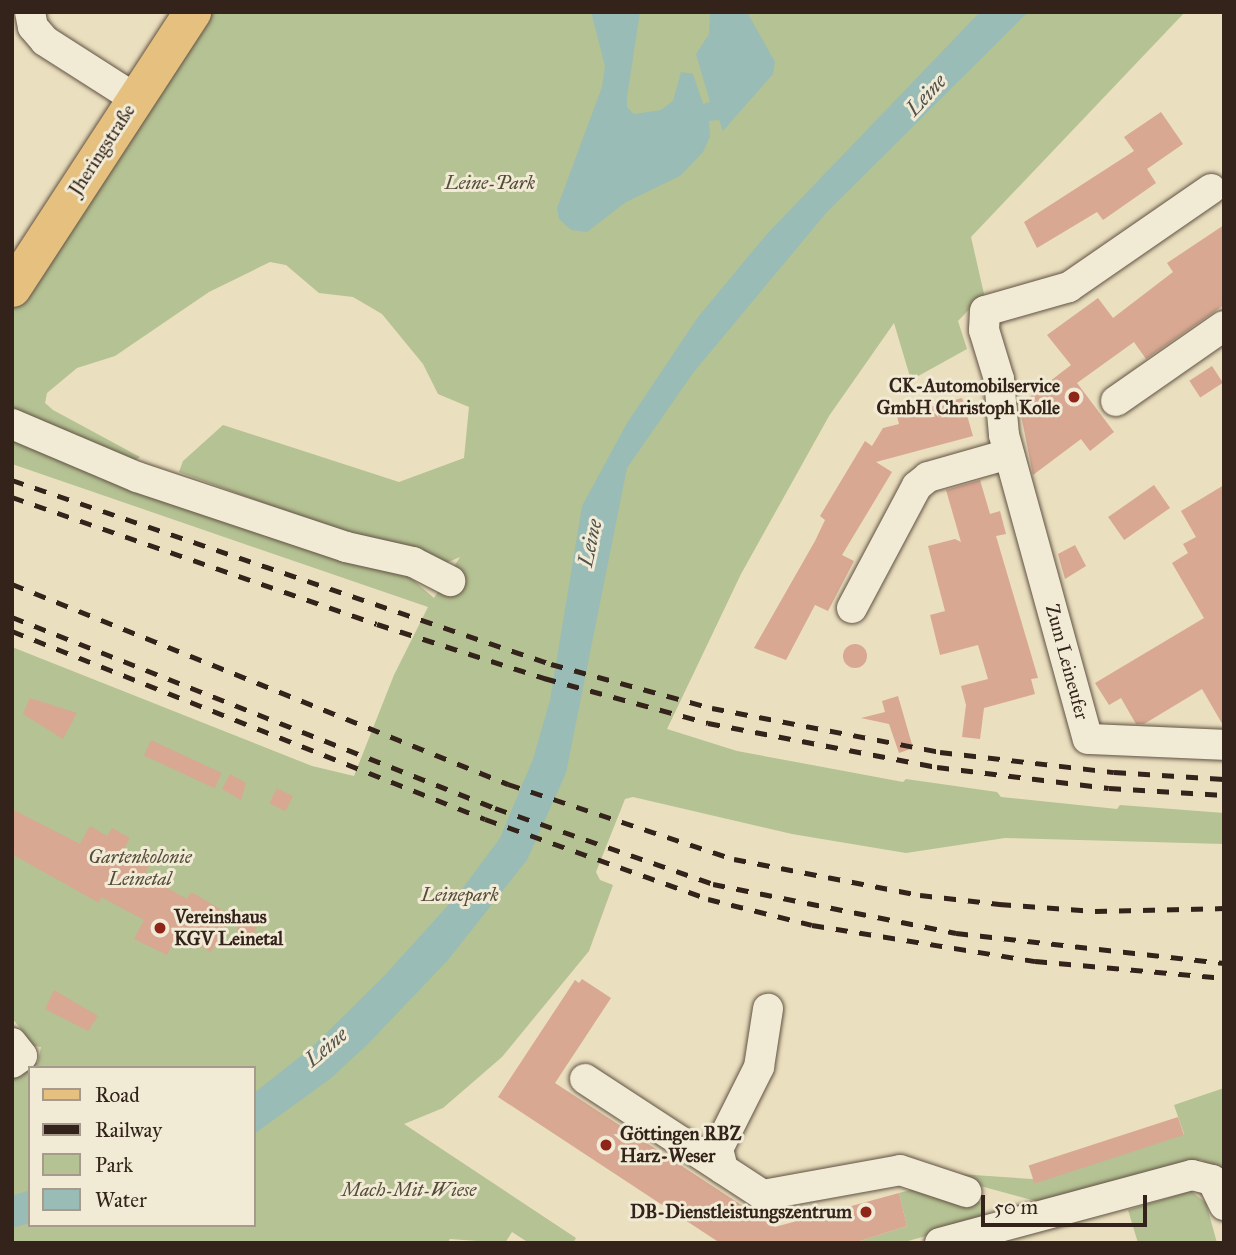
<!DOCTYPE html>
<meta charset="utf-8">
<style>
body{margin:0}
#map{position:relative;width:1236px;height:1255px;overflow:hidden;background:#eadfbe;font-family:"IM FELL Great Primer",serif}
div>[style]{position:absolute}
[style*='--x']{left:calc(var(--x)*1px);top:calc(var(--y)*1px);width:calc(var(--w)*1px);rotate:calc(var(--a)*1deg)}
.green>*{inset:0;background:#b5c293}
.water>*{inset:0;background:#99bcb7}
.building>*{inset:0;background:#d8a892;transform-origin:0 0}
.round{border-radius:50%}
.roads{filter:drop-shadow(0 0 2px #615244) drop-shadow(0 0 2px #615244)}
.minor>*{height:30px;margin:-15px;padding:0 15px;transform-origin:15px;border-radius:15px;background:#f1ead5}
.major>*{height:37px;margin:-18.5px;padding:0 18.5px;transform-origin:18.5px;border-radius:18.5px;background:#e5c07f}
.rail>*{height:5px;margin-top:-2.5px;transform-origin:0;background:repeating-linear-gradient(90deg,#33231b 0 12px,transparent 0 24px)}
.dots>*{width:19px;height:19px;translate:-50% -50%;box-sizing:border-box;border:4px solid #f1ead5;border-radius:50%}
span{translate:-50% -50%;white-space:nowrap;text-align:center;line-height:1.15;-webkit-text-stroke:6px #f1ead5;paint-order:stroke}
.street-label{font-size:19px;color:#33231b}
.park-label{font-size:19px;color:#544b39;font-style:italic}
.poi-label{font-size:19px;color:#33231b;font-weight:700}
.right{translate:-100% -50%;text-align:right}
.left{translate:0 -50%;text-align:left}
.water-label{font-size:21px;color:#52514a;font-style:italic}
.frame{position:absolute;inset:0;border:14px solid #33231b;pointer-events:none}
.legend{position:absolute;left:28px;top:1066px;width:228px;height:161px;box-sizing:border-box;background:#f1ead5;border:2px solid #a59a8b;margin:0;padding:9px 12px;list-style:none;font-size:21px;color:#33231b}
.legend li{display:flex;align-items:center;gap:14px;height:35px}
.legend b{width:35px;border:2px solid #a59a8b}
.scale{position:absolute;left:981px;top:1195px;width:166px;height:32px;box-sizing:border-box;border:4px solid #33231b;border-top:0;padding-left:9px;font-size:21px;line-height:24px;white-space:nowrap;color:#33231b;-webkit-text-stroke:5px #f1ead5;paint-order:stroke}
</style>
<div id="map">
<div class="green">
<i style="clip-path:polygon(evenodd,208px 12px,1185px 12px,971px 237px,984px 294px,958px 321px,967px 349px,911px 380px,894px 323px,829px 416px,741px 574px,667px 729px,737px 751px,903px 782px,906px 779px,997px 792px,1001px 797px,1117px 809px,1120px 805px,1224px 813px,1224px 844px,1005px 838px,906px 853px,792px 834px,633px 797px,625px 799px,596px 872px,600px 880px,613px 885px,589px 951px,502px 1057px,443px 1108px,404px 1124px,576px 1238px,573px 1243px,529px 1243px,512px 1232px,505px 1243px,450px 1239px,447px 1243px,12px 1243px,12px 1073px,38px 1062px,41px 1047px,34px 1046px,12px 1018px,12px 647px,312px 766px,354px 776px,394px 675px,428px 607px,12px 464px,12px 435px,403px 571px,434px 598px,460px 557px,437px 567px,179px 472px,183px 461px,223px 425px,399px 482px,464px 458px,469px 407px,438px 394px,423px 364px,382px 314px,353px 297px,319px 293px,286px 265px,270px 262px,209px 292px,115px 356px,77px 368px,47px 393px,45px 403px,53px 410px,140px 457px,131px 464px,12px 418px,12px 311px,208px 12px,30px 1068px,254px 1068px,254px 1225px,30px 1225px,30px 1068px)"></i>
<i style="clip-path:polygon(1224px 1088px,1224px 1172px,1201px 1160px,1043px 1203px,929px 1172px,1032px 1179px,1184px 1134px,1174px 1105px)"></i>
<i style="clip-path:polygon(926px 1186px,980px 1202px,985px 1207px,983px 1220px,901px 1243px,854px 1243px,907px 1226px,899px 1193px)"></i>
<i style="clip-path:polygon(1191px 1191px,1206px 1203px,1217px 1243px,1138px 1243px,1128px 1210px)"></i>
</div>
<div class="water">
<i style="clip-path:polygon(591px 12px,640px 12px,627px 97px,627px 107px,634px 114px,661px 110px,673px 101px,681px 72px,693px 74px,703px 104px,710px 102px,696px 54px,709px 34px,710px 12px,747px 12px,775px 62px,773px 74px,723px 131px,719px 120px,709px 121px,710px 137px,703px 152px,680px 176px,626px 202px,587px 232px,571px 230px,559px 219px,557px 208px,602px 87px,605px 66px)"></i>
<i style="clip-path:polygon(980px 12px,1028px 12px,827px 212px,693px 373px,627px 468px,566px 773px,527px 860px,448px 960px,368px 1044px,330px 1079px,254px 1134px,254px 1093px,311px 1048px,385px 975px,460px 892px,500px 838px,533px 759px,550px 700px,582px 506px,627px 423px,698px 317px,766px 235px)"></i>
<i style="clip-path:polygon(30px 1190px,30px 1223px,12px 1228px,12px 1196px)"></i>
</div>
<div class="building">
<i style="clip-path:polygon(1161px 112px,1183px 144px,1147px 169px,1156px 183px,1103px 220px,1097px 212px,1037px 248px,1024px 222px,1134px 151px,1124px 137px)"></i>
<i style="clip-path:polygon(1224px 225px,1224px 305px,1146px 359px,1134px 342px,1077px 383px,1114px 432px,1090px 451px,1081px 439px,1033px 475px,1019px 405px,1071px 365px,1047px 335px,1098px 298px,1113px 318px,1173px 272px,1167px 263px)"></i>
<i style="left:1212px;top:366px;width:20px;height:27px;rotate:57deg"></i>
<i style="clip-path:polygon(962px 398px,973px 436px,876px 462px,892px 472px,842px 555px,854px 561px,828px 611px,815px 605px,786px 660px,754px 648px,815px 541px,825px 520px,820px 516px,865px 441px,872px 446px,883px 428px,899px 424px,897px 416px)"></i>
<i style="clip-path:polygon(980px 480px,990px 514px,1000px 511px,1006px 534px,996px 536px,1038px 678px,1031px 679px,1035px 694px,984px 708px,980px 739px,962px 737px,966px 705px,961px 686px,988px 679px,978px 645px,940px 655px,930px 615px,945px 611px,928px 546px,955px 539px,961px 542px,946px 490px)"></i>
<i style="left:1154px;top:485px;width:28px;height:56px;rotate:55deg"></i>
<i style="clip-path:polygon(1224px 485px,1224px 727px,1202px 689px,1144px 724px,1136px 724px,1121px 698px,1109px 705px,1095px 683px,1204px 618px,1172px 563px,1188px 553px,1183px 544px,1196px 537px,1181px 511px)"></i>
<i style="clip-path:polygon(1075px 545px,1086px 566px,1065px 579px,1058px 554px)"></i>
<i class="round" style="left:843px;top:644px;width:24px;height:24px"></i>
<i style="clip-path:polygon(898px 696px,913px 748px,899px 753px,889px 724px,861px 718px,885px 712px,882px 701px)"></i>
<i style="clip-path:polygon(30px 698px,77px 713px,63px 739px,23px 714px)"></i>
<i style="left:151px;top:740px;width:78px;height:17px;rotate:25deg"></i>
<i style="clip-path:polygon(230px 774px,246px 783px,241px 800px,222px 789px)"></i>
<i style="left:277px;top:788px;width:18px;height:17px;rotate:27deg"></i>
<i style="clip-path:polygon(12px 809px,80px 844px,90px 826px,107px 836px,112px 828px,130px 838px,123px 851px,149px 866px,144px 875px,187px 899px,191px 892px,232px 916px,211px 952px,190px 941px,186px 947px,174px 941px,167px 955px,134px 939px,144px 920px,101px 897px,99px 903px,12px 854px)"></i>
<i style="left:245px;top:913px;width:17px;height:18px;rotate:28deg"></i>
<i style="clip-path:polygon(582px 979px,611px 998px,555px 1083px,775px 1227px,899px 1193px,907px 1226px,854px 1243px,720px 1243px,498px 1097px,575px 980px,579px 983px)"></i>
<i style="clip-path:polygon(54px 990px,98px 1016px,88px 1031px,45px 1009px)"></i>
<i style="left:1178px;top:1117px;width:19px;height:157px;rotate:72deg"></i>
</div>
<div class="roads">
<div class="minor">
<i style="--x:30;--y:12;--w:15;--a:79"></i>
<i style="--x:33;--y:27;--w:18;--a:49"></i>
<i style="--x:45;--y:41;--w:108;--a:32.5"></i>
<i style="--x:1211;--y:189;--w:173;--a:145.4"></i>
<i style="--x:1069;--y:287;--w:87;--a:164.1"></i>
<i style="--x:985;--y:311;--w:19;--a:93"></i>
<i style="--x:984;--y:330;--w:51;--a:73"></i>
<i style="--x:999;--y:379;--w:56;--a:84.9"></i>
<i style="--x:1004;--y:435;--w:315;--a:74.6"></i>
<i style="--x:1088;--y:739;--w:136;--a:2.5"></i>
<i style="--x:1116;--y:401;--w:131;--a:-34.8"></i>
<i style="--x:12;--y:424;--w:136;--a:23"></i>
<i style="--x:137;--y:477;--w:220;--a:18.5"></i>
<i style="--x:346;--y:547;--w:69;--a:12.6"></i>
<i style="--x:413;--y:562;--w:42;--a:27.2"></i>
<i style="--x:852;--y:608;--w:138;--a:-62"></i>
<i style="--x:917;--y:486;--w:14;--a:-39"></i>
<i style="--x:928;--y:477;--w:84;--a:-15.9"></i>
<i style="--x:12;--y:1043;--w:16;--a:52"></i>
<i style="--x:22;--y:1056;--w:12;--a:145"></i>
<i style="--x:585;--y:1079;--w:212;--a:33.1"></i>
<i style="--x:763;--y:1195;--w:139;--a:-10.3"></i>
<i style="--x:900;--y:1170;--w:70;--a:18.4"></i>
<i style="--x:723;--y:1169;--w:21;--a:-104"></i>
<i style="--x:718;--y:1149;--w:92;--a:-63.4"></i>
<i style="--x:759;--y:1067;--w:59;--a:-81.2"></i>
<i style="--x:940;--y:1243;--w:261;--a:-15.1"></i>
<i style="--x:1192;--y:1175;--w:21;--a:14"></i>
<i style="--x:1212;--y:1180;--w:28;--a:64"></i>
</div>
<div class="major">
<i style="--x:12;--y:288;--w:330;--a:-56.9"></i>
</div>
</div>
<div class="rail">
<i style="--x:12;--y:480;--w:570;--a:18.85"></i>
<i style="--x:551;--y:664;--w:167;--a:15.3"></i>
<i style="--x:712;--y:708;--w:232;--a:10.9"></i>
<i style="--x:940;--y:752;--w:175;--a:6.6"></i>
<i style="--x:1114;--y:772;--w:110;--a:3.6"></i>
<i style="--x:12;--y:497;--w:386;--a:19.2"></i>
<i style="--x:377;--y:624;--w:176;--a:17.9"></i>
<i style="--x:544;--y:678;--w:170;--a:15.3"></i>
<i style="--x:708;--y:723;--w:233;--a:10.9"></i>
<i style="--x:937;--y:767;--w:173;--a:7"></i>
<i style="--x:1109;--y:788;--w:115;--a:3.5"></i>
<i style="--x:12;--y:584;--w:535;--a:21.96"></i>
<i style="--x:508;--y:784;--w:238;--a:18.4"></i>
<i style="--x:734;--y:859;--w:189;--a:11"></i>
<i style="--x:920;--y:895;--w:80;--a:6.5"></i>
<i style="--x:999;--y:904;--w:96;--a:4.2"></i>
<i style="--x:1095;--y:911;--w:129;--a:-1.3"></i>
<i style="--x:12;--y:617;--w:519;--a:21.58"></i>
<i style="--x:495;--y:808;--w:231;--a:19.2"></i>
<i style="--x:713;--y:884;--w:248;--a:11.4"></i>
<i style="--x:956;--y:933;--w:270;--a:6.4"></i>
<i style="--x:12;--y:631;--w:509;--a:21.68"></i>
<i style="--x:485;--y:819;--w:237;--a:19.7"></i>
<i style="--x:708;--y:899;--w:107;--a:14"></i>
<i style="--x:812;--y:925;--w:226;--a:9.2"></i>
<i style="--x:1035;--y:961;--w:190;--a:5.1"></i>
</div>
<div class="dots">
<i style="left:1074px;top:397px;background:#8f2418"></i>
<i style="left:160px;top:928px;background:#8f2418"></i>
<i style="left:606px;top:1145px;background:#8f2418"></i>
<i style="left:866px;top:1212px;background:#8f2418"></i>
</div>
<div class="street-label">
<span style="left:102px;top:150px;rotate:-57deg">Jheringstraße</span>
<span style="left:1067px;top:662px;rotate:75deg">Zum Leineufer</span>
</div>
<div class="park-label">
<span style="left:490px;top:183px">Leine-Park</span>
<span style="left:140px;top:868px">Gartenkolonie<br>Leinetal</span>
<span style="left:460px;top:895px">Leinepark</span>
<span style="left:409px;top:1190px">Mach-Mit-Wiese</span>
</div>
<div class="poi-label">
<span class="right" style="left:1060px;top:397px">CK-Automobilservice<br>GmbH Christoph Kolle</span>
<span class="left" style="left:174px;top:928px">Vereinshaus<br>KGV Leinetal</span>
<span class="left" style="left:620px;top:1145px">Göttingen RBZ<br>Harz-Weser</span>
<span class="right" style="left:852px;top:1212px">DB-Dienstleistungszentrum</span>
</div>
<div class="water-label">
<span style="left:926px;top:95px;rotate:-47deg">Leine</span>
<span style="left:590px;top:543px;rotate:-78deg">Leine</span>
<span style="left:326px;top:1047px;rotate:-40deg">Leine</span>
</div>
<div class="frame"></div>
<ul class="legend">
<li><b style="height:9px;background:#e5c07f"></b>Road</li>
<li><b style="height:9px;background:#33231b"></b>Railway</li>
<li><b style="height:19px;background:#b5c293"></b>Park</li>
<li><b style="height:19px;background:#99bcb7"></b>Water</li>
</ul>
<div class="scale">50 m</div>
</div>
